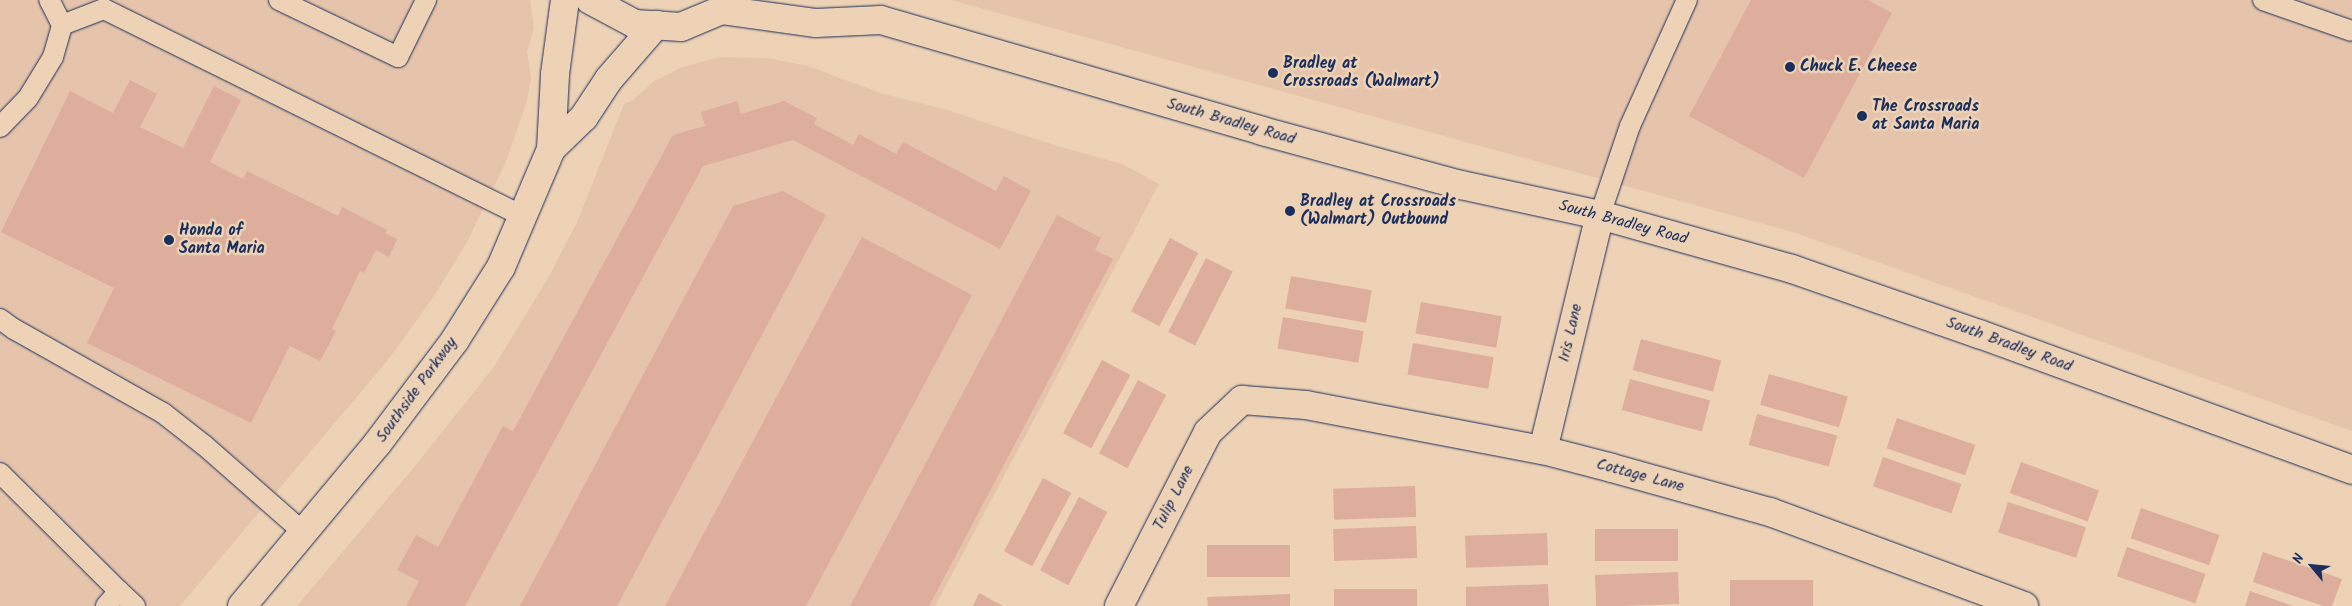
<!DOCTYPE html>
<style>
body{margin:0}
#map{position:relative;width:2352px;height:606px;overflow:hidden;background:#eed2b5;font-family:Kalam,sans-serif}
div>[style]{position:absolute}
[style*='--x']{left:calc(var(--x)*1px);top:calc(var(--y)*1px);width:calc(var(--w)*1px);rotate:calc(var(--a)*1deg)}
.built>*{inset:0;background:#e5c4ab}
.building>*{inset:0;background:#ddae9b;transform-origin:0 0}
.roads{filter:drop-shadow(0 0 1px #1b2f5e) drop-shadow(0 0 1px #1b2f5e)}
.service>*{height:20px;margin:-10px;padding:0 10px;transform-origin:10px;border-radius:10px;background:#eed2b5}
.minor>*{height:28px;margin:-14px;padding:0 14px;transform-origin:14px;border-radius:14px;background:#eed2b5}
.tertiary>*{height:28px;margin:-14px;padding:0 14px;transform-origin:14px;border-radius:14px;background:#eed2b5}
.dots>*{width:14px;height:14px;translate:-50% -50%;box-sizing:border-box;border:2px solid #eed2b5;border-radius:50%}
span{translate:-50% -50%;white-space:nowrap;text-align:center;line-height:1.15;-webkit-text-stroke:5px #eed2b5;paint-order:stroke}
.poi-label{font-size:16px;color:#1b2f5e;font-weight:700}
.left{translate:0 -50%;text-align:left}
.street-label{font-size:16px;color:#1b2f5e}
.north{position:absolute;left:2287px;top:541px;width:50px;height:50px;-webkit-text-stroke:4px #eed2b5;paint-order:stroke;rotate:298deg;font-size:14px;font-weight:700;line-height:20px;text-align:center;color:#1b2f5e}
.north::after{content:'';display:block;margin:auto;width:18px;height:22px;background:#1b2f5e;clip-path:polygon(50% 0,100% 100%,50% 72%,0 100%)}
</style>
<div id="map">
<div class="built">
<i style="clip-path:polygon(0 0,530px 0,534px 28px,527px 52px,531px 78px,526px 104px,505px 164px,466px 244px,432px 299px,388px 360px,180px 606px,0 606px)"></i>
<i style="clip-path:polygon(951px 0,2352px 0,2352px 431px,1793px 232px)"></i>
<i style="clip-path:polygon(720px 57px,768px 58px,808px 66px,883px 94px,941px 108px,1057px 146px,1122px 164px,1159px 184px,935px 606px,297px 606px,415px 466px,493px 368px,547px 280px,577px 222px,624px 104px,633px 100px,654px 81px,683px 67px)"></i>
</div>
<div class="building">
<i style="clip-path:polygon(1751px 0,1868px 0,1892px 13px,1804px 178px,1689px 116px)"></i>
<i style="clip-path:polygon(130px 80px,157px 94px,140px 127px,183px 148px,214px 86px,241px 100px,210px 162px,243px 179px,247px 171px,338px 216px,342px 207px,387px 230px,385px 233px,397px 239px,389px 257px,376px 250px,364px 273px,360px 271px,332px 329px,336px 331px,320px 361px,290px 346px,251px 423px,87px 343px,114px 288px,1px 232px,70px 91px,113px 113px)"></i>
<i style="clip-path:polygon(737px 101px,741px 114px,784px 101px,817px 118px,814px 124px,853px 145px,859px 134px,896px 154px,903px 142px,996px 191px,1004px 176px,1031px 191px,1000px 249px,793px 140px,703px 166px,465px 606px,406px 606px,419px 581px,397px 570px,416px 535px,438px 547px,503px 426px,513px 431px,673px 135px,705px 126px,701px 112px)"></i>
<i style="clip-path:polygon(783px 191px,826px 215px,617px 606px,520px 606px,733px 206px)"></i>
<i style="clip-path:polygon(1057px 215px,1101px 238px,1095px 250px,1113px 259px,929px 606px,850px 606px)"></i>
<i style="clip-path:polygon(862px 237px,972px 295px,806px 606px,665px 606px)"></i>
<i style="left:1170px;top:238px;width:32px;height:83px;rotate:28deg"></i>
<i style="left:1206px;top:258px;width:30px;height:83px;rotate:27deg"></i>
<i style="left:1291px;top:276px;width:82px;height:33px;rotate:10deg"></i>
<i style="left:1421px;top:302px;width:82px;height:32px;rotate:10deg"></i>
<i style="left:1283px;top:317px;width:82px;height:32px;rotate:10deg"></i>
<i style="left:1641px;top:339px;width:83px;height:32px;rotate:15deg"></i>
<i style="left:1413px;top:343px;width:82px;height:32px;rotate:10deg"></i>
<i style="left:1102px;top:360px;width:32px;height:83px;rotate:28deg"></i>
<i style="left:1769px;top:374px;width:82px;height:32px;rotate:16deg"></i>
<i style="left:1630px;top:379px;width:83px;height:32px;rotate:15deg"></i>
<i style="left:1138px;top:380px;width:32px;height:83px;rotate:28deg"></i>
<i style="left:1757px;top:414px;width:83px;height:32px;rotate:15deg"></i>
<i style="left:1897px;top:418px;width:83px;height:32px;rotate:19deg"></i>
<i style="left:1883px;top:457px;width:83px;height:31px;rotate:19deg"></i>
<i style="left:2021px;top:462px;width:83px;height:33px;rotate:20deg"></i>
<i style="left:1043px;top:478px;width:32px;height:83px;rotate:28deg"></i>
<i style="left:1415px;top:486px;width:31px;height:82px;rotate:88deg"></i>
<i style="left:1079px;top:497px;width:32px;height:83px;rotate:28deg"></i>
<i style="left:2008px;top:502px;width:82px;height:32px;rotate:18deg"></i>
<i style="left:2141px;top:508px;width:83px;height:32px;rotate:19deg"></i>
<i style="left:1416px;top:526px;width:32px;height:83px;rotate:88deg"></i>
<i style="left:1678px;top:529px;width:32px;height:83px;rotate:90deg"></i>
<i style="left:1547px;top:533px;width:32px;height:82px;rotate:88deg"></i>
<i style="left:1290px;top:545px;width:32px;height:83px;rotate:90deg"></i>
<i style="left:2127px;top:547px;width:83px;height:31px;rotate:19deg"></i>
<i style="clip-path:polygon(2263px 552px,2342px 579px,2332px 606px,2323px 606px,2253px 582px)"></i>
<i style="left:1678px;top:572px;width:32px;height:83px;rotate:88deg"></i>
<i style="left:1813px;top:580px;width:26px;height:83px;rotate:90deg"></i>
<i style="clip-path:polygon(1548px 584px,1549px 606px,1466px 606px,1466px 587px)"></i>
<i style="left:1417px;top:589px;width:17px;height:83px;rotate:90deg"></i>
<i style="clip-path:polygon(2250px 591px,2293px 606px,2245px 606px)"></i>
<i style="clip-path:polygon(979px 593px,1003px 606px,973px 606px)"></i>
<i style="clip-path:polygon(1290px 594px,1290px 606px,1208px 606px,1207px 597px)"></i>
</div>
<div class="roads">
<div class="service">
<i style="--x:279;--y:0;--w:132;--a:25.6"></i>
<i style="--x:398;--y:57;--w:64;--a:-63.8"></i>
<i style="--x:2263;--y:0;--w:94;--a:19.2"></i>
<i style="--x:62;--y:25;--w:45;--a:-20.9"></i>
<i style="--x:104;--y:9;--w:467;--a:26.3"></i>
<i style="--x:0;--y:127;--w:40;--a:-46"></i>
<i style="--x:28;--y:98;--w:48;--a:-58.6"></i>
<i style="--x:53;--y:57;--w:33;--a:-74"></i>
<i style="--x:62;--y:25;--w:28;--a:-117"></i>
<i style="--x:1600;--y:215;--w:94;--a:-71.4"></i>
<i style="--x:1630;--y:126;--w:138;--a:-65.7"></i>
<i style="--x:0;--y:319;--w:17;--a:36"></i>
<i style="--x:14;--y:329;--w:171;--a:29.4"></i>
<i style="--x:163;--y:413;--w:52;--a:38"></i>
<i style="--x:204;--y:445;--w:133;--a:41.3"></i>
<i style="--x:0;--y:473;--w:168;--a:44.8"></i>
<i style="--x:119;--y:591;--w:20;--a:131"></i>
<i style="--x:119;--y:591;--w:22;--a:43"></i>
</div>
<div class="minor">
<i style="--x:1543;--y:450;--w:242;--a:-76.4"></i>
<i style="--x:1119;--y:606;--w:195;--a:-62.9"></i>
<i style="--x:1208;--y:432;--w:47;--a:-43.3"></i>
<i style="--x:1242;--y:400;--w:64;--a:4.5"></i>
<i style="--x:1306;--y:405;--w:241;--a:10.8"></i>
<i style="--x:1543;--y:450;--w:71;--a:14.6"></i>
<i style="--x:1612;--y:468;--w:164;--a:15.6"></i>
<i style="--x:1770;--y:512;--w:271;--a:20.3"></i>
</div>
<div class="tertiary">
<i style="--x:590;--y:0;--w:51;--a:28.1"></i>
<i style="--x:635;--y:24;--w:46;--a:3.7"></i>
<i style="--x:681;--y:27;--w:54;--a:-22.8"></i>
<i style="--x:731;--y:6;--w:7;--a:-45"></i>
<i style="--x:721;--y:10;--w:96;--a:7.8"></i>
<i style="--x:816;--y:23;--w:65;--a:-2.6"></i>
<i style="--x:881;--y:20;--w:397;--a:16.2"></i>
<i style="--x:1262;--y:131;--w:206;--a:15.2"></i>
<i style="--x:1461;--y:185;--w:142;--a:12.2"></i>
<i style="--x:1600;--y:215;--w:199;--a:15.7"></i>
<i style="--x:1792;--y:269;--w:198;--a:19.2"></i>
<i style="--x:1979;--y:334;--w:397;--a:20"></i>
<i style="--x:551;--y:149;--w:46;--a:-44.1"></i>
<i style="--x:584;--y:117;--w:45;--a:-56.7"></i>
<i style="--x:609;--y:79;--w:72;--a:-49"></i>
<i style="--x:242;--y:606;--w:211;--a:-50.2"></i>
<i style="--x:377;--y:444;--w:130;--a:-53.1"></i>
<i style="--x:455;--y:340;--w:86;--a:-57.8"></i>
<i style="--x:501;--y:267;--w:128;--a:-67"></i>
<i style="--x:551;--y:149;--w:75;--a:-86.9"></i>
<i style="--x:555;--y:74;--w:75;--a:-82.3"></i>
</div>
</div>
<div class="dots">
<i style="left:1790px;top:67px;background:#1b2f5e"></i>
<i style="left:1273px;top:73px;background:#1b2f5e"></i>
<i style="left:1862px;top:116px;background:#1b2f5e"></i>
<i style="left:1290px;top:211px;background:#1b2f5e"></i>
<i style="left:169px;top:240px;background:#1b2f5e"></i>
</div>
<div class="poi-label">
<span class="left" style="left:1283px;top:73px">Bradley at<br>Crossroads (Walmart)</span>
<span class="left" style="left:1800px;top:67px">Chuck E. Cheese</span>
<span class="left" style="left:1872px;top:116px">The Crossroads<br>at Santa Maria</span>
<span class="left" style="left:1300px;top:211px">Bradley at Crossroads<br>(Walmart) Outbound</span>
<span class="left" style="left:179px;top:240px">Honda of<br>Santa Maria</span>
</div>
<div class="street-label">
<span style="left:1231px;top:122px;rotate:16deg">South Bradley Road</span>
<span style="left:1623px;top:223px;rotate:15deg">South Bradley Road</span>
<span style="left:1571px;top:333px;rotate:-77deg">Iris Lane</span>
<span style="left:2009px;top:345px;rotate:20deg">South Bradley Road</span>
<span style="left:417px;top:390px;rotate:-54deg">Southside Parkway</span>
<span style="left:1640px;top:476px;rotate:15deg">Cottage Lane</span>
<span style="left:1174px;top:498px;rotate:-63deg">Tulip Lane</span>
</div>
<div class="north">N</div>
</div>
